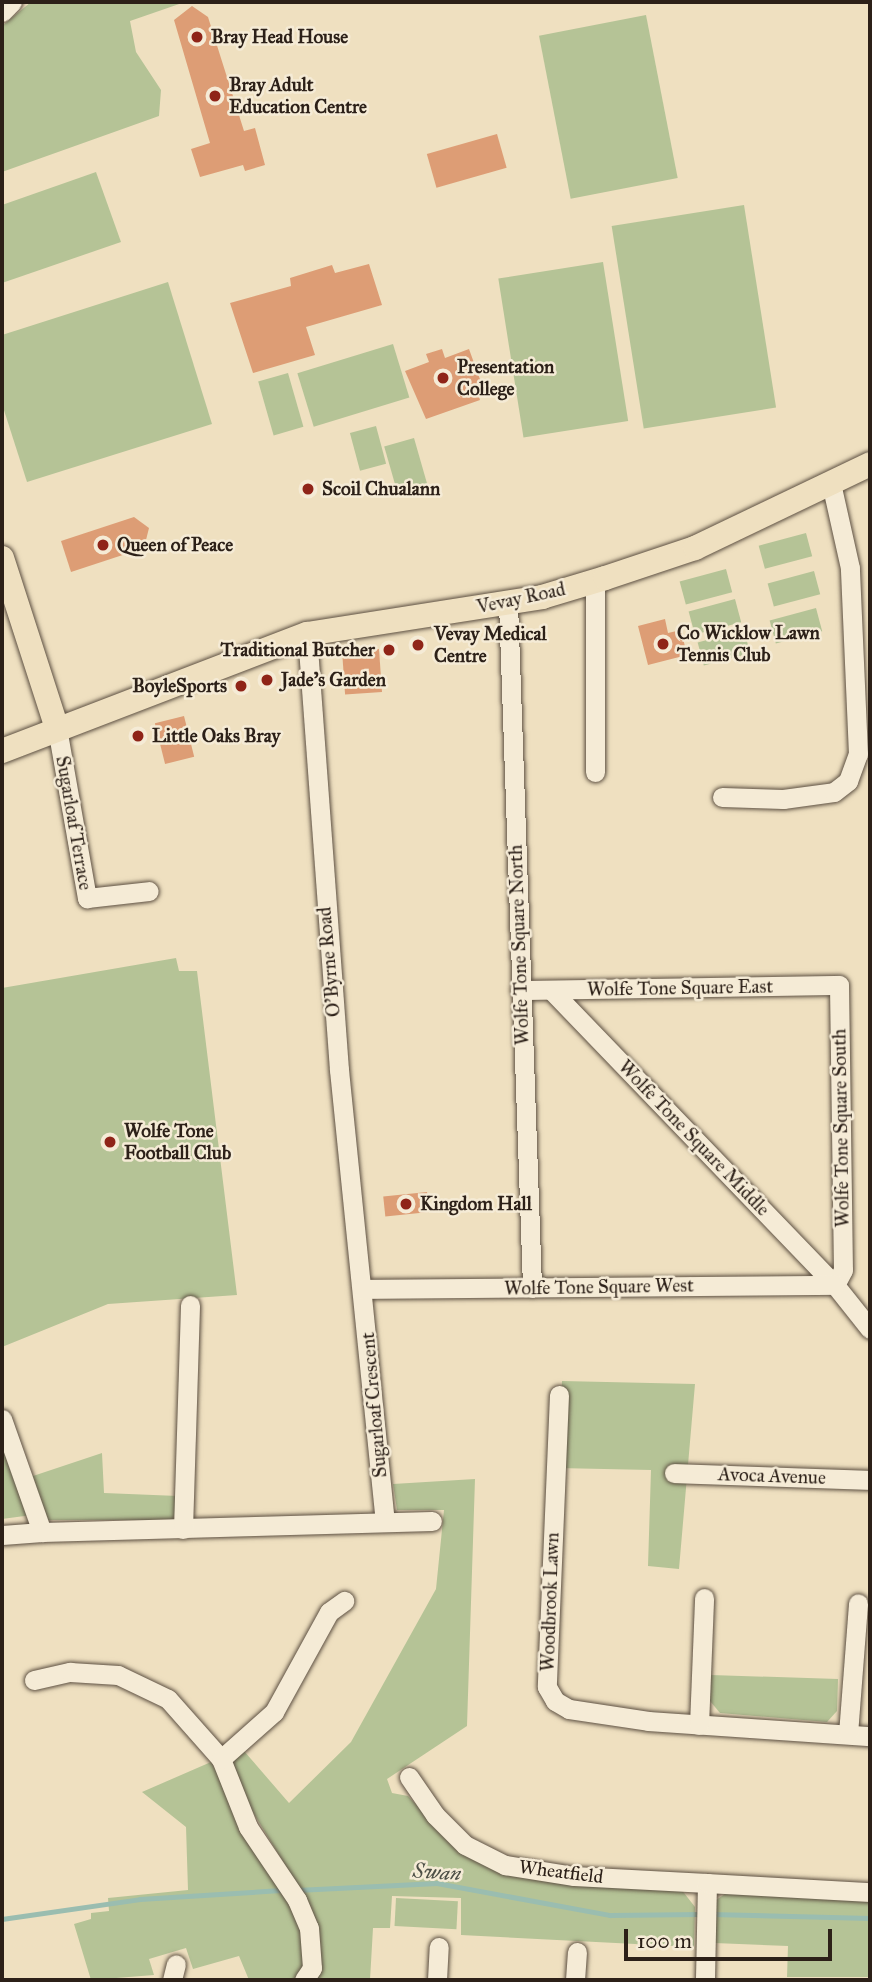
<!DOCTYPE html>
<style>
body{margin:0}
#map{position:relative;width:872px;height:1982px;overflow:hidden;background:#efe0c0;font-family:"IM FELL Great Primer",serif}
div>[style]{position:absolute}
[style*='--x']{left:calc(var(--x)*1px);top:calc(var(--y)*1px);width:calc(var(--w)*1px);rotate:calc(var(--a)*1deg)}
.green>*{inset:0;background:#b5c396;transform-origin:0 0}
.stream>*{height:4.5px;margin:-2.25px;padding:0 2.25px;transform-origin:2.25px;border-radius:2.25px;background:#9abdb0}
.building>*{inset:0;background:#dd9d75;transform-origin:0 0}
.roads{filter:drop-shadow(0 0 2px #5d5042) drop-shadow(0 0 2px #5d5042)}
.minor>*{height:19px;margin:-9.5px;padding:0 9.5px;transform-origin:9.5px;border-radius:9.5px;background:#f5ebd6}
.major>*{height:24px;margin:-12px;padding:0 12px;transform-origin:12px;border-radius:12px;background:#efe0c0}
.dots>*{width:19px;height:19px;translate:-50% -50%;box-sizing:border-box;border:4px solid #f5ebd6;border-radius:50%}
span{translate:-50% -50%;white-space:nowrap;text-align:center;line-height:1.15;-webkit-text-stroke:5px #f5ebd6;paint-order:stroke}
.poi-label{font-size:19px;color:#2c2018;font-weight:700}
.left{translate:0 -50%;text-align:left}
.right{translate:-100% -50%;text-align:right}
.street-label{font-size:19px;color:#2c2018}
.water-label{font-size:21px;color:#4d4f46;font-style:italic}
.frame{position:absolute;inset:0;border:4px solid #2c2018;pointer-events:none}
.scale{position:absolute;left:624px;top:1929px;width:208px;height:32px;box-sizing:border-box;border:4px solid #2c2018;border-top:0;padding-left:9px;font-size:21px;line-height:24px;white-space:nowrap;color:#2c2018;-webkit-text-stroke:5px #f5ebd6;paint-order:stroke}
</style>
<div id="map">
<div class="green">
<i style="clip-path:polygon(31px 2px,185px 2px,130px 21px,136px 52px,161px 90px,159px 116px,2px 172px,2px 26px)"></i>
<i style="left:646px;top:15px;width:166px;height:109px;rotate:79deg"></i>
<i style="clip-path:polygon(96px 172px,121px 242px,2px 283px,2px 205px)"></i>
<i style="left:744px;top:205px;width:205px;height:134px;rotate:81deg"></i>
<i style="left:603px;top:262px;width:161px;height:106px;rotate:81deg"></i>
<i style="clip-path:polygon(168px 282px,212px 424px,27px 482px,2px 404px,2px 335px)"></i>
<i style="left:393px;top:344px;width:56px;height:100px;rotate:73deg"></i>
<i style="left:288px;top:373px;width:56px;height:31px;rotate:74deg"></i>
<i style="left:376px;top:426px;width:39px;height:27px;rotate:75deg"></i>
<i style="left:414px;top:438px;width:52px;height:31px;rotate:74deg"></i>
<i style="left:806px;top:533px;width:24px;height:49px;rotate:75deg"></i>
<i style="left:726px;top:569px;width:24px;height:48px;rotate:75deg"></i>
<i style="left:814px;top:571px;width:24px;height:48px;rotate:75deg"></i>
<i style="left:735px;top:599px;width:24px;height:48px;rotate:75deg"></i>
<i style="left:816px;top:608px;width:24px;height:48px;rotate:75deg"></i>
<i style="left:744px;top:630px;width:24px;height:48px;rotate:75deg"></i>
<i style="clip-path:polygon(176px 958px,179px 971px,197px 971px,237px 1295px,108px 1304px,2px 1347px,2px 988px)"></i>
<i style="clip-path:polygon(562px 1381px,695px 1384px,679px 1569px,648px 1566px,651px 1470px,557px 1468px)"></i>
<i style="clip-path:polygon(2px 1446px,32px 1515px,2px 1519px)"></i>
<i style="clip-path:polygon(102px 1453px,104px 1493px,178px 1496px,173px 1520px,47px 1520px,30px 1477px)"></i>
<i style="clip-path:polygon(475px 1479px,467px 1726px,387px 1779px,392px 1793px,408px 1796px,459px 1850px,681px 1889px,695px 1907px,694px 1947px,461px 1935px,461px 1898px,392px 1896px,390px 1928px,373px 1928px,370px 1980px,311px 1980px,304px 1896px,251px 1809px,232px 1761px,244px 1751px,289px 1803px,351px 1742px,436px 1589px,444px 1510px,397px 1510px,393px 1484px)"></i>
<i style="clip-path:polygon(711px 1675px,838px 1679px,837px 1711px,827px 1722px,720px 1713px,710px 1701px)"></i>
<i style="clip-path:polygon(211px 1762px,298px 1910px,307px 1960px,298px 1980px,249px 1980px,239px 1956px,193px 1969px,186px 1948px,149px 1959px,154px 1975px,91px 1980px,74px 1924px,91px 1919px,91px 1913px,109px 1911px,108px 1898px,188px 1890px,186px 1827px,142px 1792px)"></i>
<i style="clip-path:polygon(725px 1894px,870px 1896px,870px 1977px,787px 1977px,788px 1946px,714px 1943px,716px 1900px)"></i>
<i style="left:396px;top:1898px;width:62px;height:28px;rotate:3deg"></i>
</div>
<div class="stream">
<i style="--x:297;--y:1890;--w:140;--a:-2.9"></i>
<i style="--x:437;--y:1883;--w:176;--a:10.5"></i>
<i style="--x:610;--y:1915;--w:92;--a:-0.6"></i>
<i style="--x:710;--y:1914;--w:160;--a:1.4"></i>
<i style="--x:2;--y:1919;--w:139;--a:-8.2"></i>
<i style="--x:140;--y:1899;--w:145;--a:-3.6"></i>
</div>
<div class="building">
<i style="clip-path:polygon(192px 6px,208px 17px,244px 131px,255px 128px,265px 165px,245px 171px,243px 165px,200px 177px,191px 149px,210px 143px,174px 20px)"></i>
<i style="left:497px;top:134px;width:35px;height:73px;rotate:74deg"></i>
<i style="clip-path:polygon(369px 264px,382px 305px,306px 327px,315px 355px,253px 373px,230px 303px,291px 286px,290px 278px,332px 265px,335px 273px)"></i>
<i style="clip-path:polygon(442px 349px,445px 358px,469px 349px,482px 385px,476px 387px,480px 400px,426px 419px,405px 371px,429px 362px,426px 354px)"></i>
<i style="clip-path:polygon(134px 517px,149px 528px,144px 548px,71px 572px,61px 541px)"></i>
<i style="clip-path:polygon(665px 619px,668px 633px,681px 630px,687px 655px,648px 665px,638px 626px)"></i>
<i style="left:379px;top:649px;width:43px;height:37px;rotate:86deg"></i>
<i style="left:184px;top:716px;width:42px;height:30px;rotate:76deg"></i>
<i style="left:427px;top:1192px;width:20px;height:44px;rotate:84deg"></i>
</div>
<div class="roads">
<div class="minor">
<i style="--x:2;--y:12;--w:14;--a:-45"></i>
<i style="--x:595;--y:581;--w:191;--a:90"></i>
<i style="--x:508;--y:603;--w:685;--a:87.99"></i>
<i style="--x:307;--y:634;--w:437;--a:85.8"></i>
<i style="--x:339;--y:1070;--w:453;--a:84.2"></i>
<i style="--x:57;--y:728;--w:173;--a:80"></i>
<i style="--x:87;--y:898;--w:62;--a:-6.4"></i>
<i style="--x:722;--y:797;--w:61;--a:1.9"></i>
<i style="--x:783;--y:799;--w:51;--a:-7.8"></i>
<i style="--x:834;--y:792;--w:18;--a:-38"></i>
<i style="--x:848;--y:781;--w:29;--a:-70"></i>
<i style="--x:858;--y:754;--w:186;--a:-92.5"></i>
<i style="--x:850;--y:568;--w:87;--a:-102.6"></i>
<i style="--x:520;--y:990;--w:319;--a:-0.9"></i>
<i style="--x:839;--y:985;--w:285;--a:89.2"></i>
<i style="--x:843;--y:1270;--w:17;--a:118"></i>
<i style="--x:552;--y:991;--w:408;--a:46.1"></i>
<i style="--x:835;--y:1285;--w:56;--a:51.5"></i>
<i style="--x:363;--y:1289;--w:472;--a:-0.5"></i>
<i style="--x:559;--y:1395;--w:292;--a:92.4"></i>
<i style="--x:547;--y:1687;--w:16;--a:60"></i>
<i style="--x:555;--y:1701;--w:16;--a:30"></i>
<i style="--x:569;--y:1709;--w:80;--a:8.6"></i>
<i style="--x:648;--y:1721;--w:223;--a:3.9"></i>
<i style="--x:2;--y:1419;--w:120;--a:70.5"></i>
<i style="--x:42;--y:1532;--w:390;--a:-1.6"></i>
<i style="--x:674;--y:1473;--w:196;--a:2"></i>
<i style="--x:183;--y:1529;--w:224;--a:-88.2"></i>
<i style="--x:2;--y:1535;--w:40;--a:-4.3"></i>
<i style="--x:34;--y:1680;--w:37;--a:-13"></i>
<i style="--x:70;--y:1672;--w:48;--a:3.6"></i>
<i style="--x:118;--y:1675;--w:55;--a:25.6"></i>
<i style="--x:168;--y:1699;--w:80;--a:48.5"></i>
<i style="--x:221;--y:1759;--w:73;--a:68.3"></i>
<i style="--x:248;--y:1827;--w:88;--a:56.1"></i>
<i style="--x:297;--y:1900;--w:30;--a:67"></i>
<i style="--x:309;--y:1928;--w:40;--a:85.7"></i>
<i style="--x:312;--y:1968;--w:14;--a:124"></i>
<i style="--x:699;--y:1725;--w:127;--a:-87.7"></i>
<i style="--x:848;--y:1734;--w:131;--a:-85.6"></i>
<i style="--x:221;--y:1759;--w:71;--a:-41.6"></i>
<i style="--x:274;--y:1712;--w:114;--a:-61.2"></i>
<i style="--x:329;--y:1612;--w:19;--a:-36"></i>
<i style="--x:409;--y:1777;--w:46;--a:55.6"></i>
<i style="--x:435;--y:1815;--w:42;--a:45"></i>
<i style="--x:465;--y:1845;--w:45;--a:26.6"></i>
<i style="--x:505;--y:1865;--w:70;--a:9.1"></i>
<i style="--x:574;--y:1876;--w:133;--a:3"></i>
<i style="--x:707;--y:1883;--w:97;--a:91.2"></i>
<i style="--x:707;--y:1883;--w:163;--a:3.2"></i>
<i style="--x:172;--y:1980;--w:16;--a:-76"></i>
<i style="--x:437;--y:1980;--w:33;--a:-87"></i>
<i style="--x:575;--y:1980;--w:28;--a:-86"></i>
</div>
<div class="major">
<i style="--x:2;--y:558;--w:179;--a:72.1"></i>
<i style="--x:2;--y:751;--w:327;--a:-21"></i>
<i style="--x:307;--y:634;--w:238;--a:-8.9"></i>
<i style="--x:542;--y:597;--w:66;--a:-16.8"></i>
<i style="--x:605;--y:578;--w:95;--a:-18.4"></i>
<i style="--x:695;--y:548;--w:194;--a:-25.6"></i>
</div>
</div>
<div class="dots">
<i style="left:197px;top:37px;background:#8f2418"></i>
<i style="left:215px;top:96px;background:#8f2418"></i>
<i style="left:443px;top:378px;background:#8f2418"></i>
<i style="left:308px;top:489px;background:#8f2418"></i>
<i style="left:103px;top:545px;background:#8f2418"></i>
<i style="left:663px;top:644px;background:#8f2418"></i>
<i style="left:418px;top:645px;background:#8f2418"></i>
<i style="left:389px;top:650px;background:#8f2418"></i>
<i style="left:267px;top:680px;background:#8f2418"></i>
<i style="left:241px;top:686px;background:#8f2418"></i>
<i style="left:138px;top:736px;background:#8f2418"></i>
<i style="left:110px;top:1142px;background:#8f2418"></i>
<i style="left:406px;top:1204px;background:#8f2418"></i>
</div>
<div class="poi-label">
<span class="left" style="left:211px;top:37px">Bray Head House</span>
<span class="left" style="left:229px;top:96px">Bray Adult<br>Education Centre</span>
<span class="left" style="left:457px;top:378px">Presentation<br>College</span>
<span class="left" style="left:322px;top:489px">Scoil Chualann</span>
<span class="left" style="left:117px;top:545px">Queen of Peace</span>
<span class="left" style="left:677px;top:644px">Co Wicklow Lawn<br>Tennis Club</span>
<span class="left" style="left:434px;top:645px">Vevay Medical<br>Centre</span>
<span class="right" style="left:375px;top:650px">Traditional Butcher</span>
<span class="left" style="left:281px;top:680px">Jade's Garden</span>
<span class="right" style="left:227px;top:686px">BoyleSports</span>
<span class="left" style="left:152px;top:736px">Little Oaks Bray</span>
<span class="left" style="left:124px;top:1142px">Wolfe Tone<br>Football Club</span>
<span class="left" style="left:420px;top:1204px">Kingdom Hall</span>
</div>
<div class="street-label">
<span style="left:521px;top:598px;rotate:-12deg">Vevay Road</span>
<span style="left:74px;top:823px;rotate:80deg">Sugarloaf Terrace</span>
<span style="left:519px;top:945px;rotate:-92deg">Wolfe Tone Square North</span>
<span style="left:329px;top:962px;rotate:-95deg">O'Byrne Road</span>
<span style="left:680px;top:988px;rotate:-1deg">Wolfe Tone Square East</span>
<span style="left:841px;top:1128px;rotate:-91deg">Wolfe Tone Square South</span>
<span style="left:694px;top:1138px;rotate:46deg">Wolfe Tone Square Middle</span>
<span style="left:599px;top:1287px;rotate:-1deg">Wolfe Tone Square West</span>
<span style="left:374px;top:1405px;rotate:-95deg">Sugarloaf Crescent</span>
<span style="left:772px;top:1476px;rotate:2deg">Avoca Avenue</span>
<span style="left:550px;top:1602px;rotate:-88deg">Woodbrook Lawn</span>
<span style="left:561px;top:1872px;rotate:7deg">Wheatfield</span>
</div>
<div class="water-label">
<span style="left:437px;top:1872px;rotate:4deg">Swan</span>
</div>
<div class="frame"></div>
<div class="scale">100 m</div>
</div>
